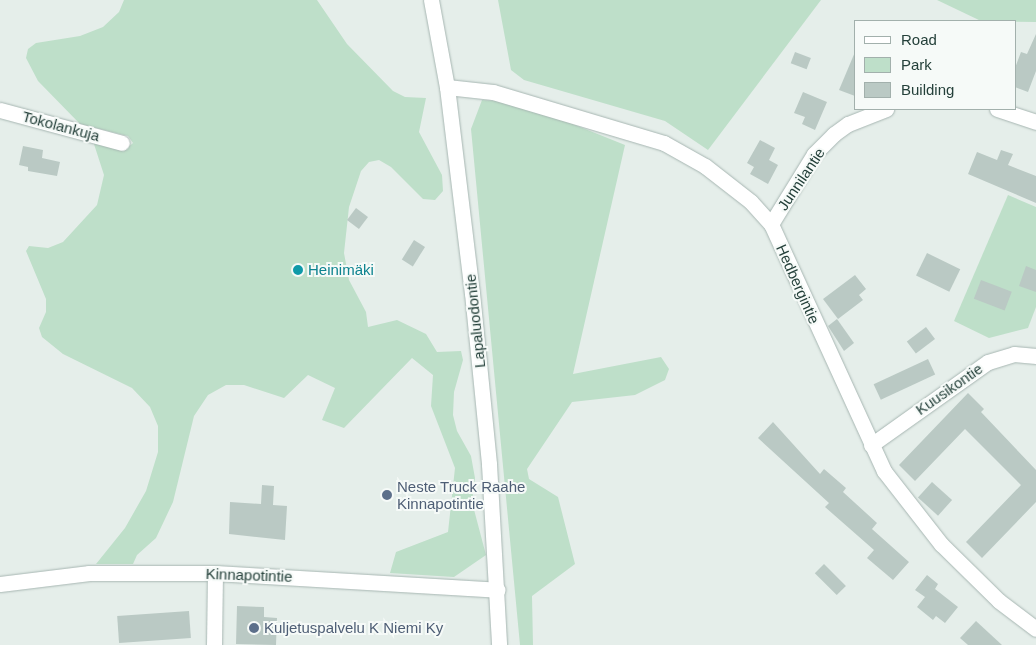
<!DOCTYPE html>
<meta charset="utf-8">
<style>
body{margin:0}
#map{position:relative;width:1036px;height:645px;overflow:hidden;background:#e5eeea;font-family:Arial,sans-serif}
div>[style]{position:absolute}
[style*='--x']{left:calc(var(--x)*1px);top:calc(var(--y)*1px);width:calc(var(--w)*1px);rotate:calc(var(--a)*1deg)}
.green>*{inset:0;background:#bedfc9}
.building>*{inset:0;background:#bac9c4;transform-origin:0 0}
.roads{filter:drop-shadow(0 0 1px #a7b6b2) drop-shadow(0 0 1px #a7b6b2)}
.minor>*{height:15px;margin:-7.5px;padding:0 7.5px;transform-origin:7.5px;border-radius:7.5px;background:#fff}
.secondary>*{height:15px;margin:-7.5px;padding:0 7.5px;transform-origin:7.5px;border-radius:7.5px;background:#fff}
.dots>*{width:14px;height:14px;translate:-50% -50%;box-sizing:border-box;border:2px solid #f6faf8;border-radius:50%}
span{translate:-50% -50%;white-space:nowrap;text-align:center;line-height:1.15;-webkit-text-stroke:4px #f6faf8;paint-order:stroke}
.street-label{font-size:15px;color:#24403a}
.culture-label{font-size:15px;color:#0d838f}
.left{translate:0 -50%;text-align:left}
.service-label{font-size:15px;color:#4e5e75}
.legend{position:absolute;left:854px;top:20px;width:162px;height:90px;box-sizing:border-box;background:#f6faf8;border:1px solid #a2b0ac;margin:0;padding:6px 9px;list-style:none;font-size:15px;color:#24403a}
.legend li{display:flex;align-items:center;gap:10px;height:25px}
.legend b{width:25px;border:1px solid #a2b0ac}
</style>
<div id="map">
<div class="green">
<i style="clip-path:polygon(124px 0,317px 0,347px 44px,393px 91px,405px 97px,426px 98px,419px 132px,442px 175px,443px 191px,435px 200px,423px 199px,391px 167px,379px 160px,369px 162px,361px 171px,349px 207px,344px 253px,349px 280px,366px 312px,368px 327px,397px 320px,426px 334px,437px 352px,461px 351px,463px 360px,454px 392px,453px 415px,457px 431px,471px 456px,475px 478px,472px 502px,486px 555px,454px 577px,390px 573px,396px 552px,448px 532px,455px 468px,431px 406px,433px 375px,412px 358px,344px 428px,322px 420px,335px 388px,308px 375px,284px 398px,244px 385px,226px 385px,208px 395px,194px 416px,173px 502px,156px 538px,137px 555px,133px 564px,96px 564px,125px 528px,146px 491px,158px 452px,158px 426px,150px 407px,132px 388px,63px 354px,42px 337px,39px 328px,46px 312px,46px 299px,26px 251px,29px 246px,48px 248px,63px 242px,97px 205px,104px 175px,93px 141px,126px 149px,133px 143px,128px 136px,80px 124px,38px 81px,26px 58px,28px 49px,36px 43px,80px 36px,103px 27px,119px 12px)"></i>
<i style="clip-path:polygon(498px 0,821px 0,708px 150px,665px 121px,524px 80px,511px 70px)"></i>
<i style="clip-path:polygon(937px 0,1036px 0,1036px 22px,981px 21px)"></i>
<i style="clip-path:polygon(482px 100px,518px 102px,625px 145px,573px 374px,661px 357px,669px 369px,665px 380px,635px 395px,572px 402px,527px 469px,529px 479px,558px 497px,575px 564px,532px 596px,533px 645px,520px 645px,471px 129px)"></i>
<i style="clip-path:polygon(1008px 195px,1036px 207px,1036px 307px,1028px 328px,989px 338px,954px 321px)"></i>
</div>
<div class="building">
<i style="clip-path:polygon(1036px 34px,1036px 71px,1028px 92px,1015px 87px,1015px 68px,1021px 52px,1027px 54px)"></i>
<i style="left:795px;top:52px;width:17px;height:12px;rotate:21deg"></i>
<i style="clip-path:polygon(855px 52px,855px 96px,839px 90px)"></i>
<i style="clip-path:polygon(803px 92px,827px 102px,815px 130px,802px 124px,805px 117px,794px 113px)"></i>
<i style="clip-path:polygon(760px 140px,775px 148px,769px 160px,778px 165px,768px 184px,750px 174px,754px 167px,747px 163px)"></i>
<i style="clip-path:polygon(23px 146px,43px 150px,42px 158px,60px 162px,57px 176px,28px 171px,28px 167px,19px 165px)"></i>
<i style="clip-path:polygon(1001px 150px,1013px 154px,1008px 165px,1036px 176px,1036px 203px,968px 174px,977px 152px,997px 160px)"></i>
<i style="left:356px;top:208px;width:15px;height:15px;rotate:37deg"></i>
<i style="left:414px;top:240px;width:13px;height:23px;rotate:32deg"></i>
<i style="left:927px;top:253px;width:37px;height:25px;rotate:26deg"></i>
<i style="clip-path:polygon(1026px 266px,1036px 270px,1036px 292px,1019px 286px)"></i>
<i style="clip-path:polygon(855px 275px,866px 289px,859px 295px,863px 300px,838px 319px,823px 299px)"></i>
<i style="left:981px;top:280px;width:33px;height:20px;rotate:21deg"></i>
<i style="clip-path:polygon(837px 319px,854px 343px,844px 351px,828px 326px)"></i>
<i style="left:926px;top:327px;width:15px;height:24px;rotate:53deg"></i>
<i style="left:928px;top:359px;width:17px;height:60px;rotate:65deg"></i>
<i style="clip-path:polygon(968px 393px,984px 409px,981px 412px,1036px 470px,1036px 502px,982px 558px,966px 542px,1021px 485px,965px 429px,915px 481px,899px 465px)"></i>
<i style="clip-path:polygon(773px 422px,820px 474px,824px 469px,846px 488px,843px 492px,877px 523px,872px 529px,909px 562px,893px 580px,867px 558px,874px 550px,825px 507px,829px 503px,758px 438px)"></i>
<i style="left:932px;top:482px;width:27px;height:21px;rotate:42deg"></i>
<i style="clip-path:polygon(262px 485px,274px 486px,273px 505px,287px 506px,285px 540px,229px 534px,230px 502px,261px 504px)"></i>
<i style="left:824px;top:564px;width:31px;height:13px;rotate:45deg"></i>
<i style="clip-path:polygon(927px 575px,938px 584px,935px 589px,958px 607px,945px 623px,936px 616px,933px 620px,917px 607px,925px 597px,915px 590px)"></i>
<i style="clip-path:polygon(237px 606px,264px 607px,264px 617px,277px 618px,276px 645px,236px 644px)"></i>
<i style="left:189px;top:611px;width:27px;height:72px;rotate:86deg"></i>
<i style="clip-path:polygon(976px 621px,1002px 645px,968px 645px,960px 638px)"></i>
</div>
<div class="roads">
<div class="minor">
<i style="--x:447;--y:87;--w:46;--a:6.2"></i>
<i style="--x:493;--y:92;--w:178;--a:16.6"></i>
<i style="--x:664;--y:143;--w:47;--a:29.3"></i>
<i style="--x:705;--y:166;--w:58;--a:38"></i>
<i style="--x:751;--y:202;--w:30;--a:48"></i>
<i style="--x:771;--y:224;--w:272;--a:65.4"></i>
<i style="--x:884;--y:471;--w:93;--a:52"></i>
<i style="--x:941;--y:544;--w:81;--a:44.5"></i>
<i style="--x:999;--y:601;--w:46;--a:37.1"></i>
<i style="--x:997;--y:109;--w:41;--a:18.4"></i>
<i style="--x:0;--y:110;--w:126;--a:15.1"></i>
<i style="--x:771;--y:224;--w:82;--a:-58.4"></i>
<i style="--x:814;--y:154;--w:28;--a:-45"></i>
<i style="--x:834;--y:134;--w:17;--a:-36"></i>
<i style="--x:848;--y:124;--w:41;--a:-21.5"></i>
<i style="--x:871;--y:445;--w:143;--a:-35.4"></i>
<i style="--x:988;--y:362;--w:27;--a:-17"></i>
<i style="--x:1014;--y:354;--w:22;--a:5"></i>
<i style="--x:0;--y:584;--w:90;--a:-7"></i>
<i style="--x:89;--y:573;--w:126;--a:0"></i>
<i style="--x:215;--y:573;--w:283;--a:3.4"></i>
<i style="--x:214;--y:645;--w:72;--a:-89.2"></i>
</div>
<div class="secondary">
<i style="--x:431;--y:0;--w:88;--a:79.6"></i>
<i style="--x:447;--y:87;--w:208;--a:83.1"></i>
<i style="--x:472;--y:293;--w:172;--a:84.3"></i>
<i style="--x:489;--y:464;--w:181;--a:86.8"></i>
</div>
</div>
<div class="dots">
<i style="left:298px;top:270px;background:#0f9aa8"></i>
<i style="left:387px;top:495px;background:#5c6f8a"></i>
<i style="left:254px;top:628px;background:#5c6f8a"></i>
</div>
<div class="street-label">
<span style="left:61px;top:126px;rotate:15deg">Tokolankuja</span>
<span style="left:801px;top:179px;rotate:-56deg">Junnilantie</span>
<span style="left:798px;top:284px;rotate:66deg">Hedbergintie</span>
<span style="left:475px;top:321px;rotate:-96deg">Lapaluodontie</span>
<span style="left:949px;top:389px;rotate:-35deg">Kuusikontie</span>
<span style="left:249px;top:575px;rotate:2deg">Kinnapotintie</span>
</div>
<div class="culture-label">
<span class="left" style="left:308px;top:270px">Heinimäki</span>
</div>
<div class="service-label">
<span class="left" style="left:397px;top:495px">Neste Truck Raahe<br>Kinnapotintie</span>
<span class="left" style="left:264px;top:628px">Kuljetuspalvelu K Niemi Ky</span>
</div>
<ul class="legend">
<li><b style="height:6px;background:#fff"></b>Road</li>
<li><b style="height:14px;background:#bedfc9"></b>Park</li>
<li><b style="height:14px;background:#bac9c4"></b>Building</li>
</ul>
</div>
